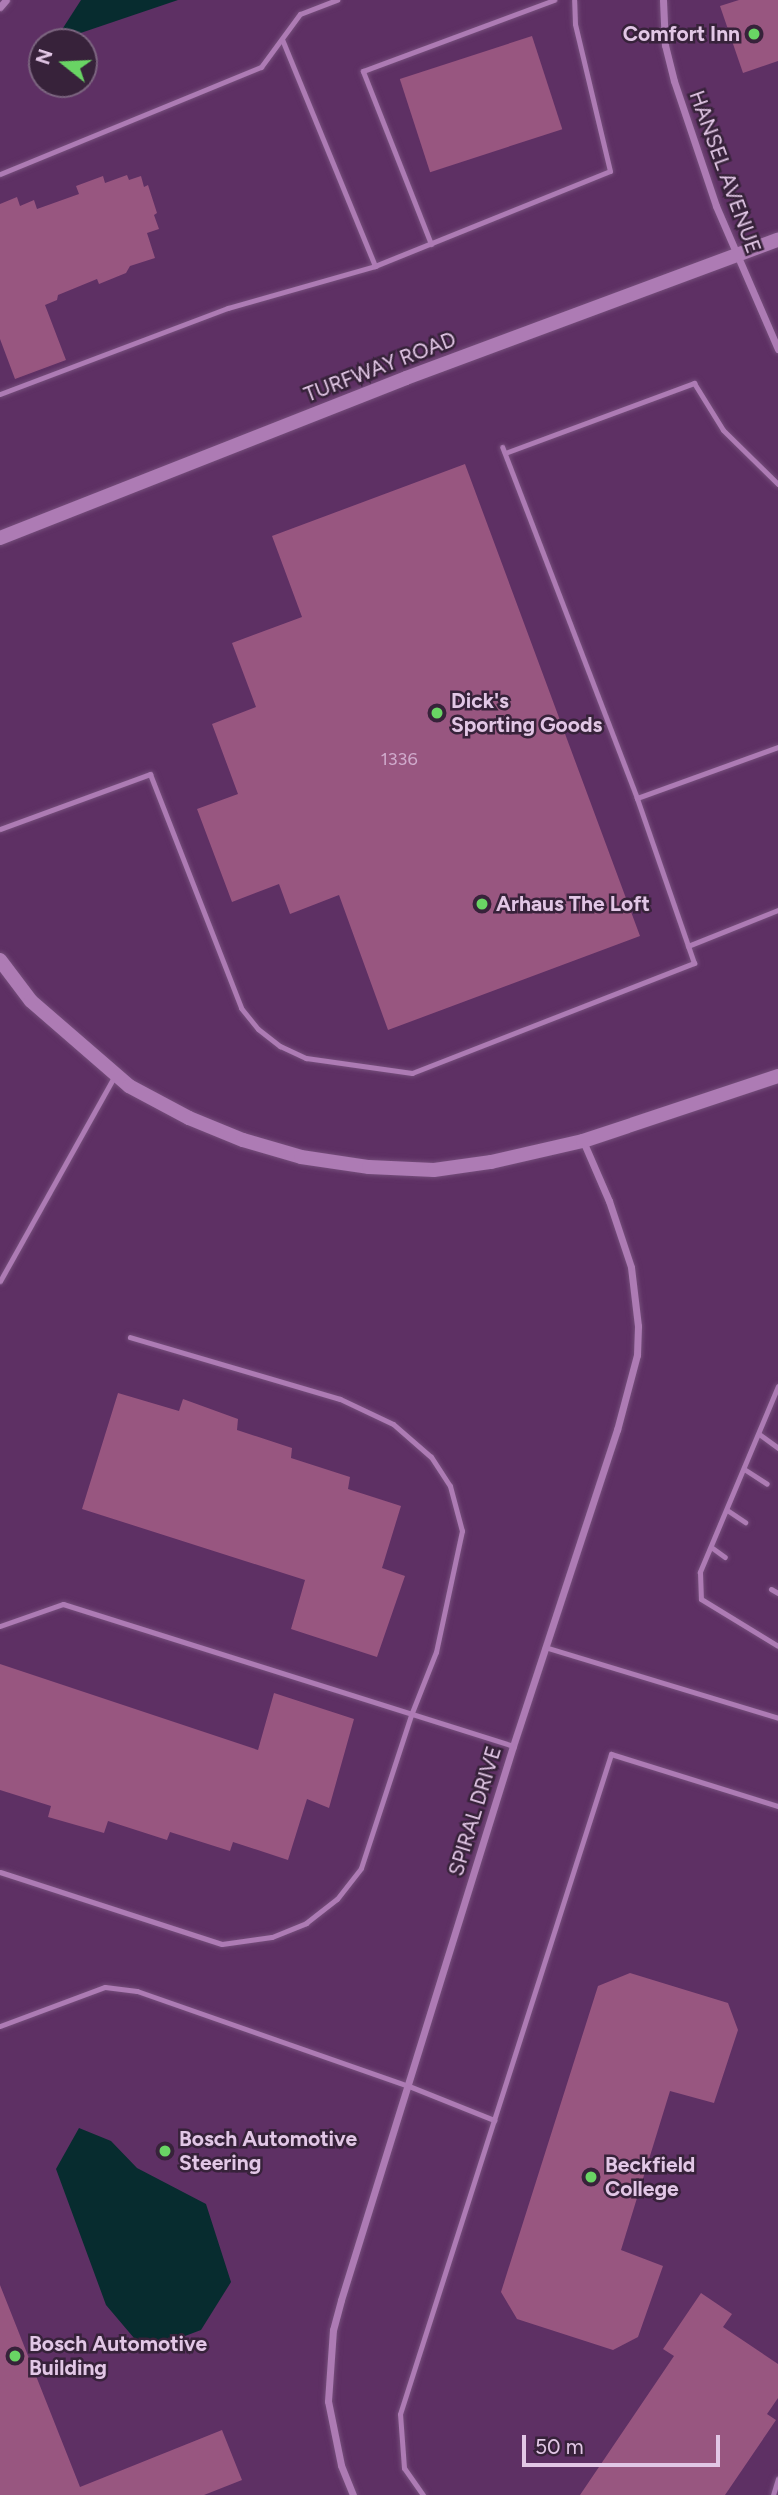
<!DOCTYPE html>
<style>
body{margin:0}
#map{position:relative;width:778px;height:2495px;overflow:hidden;background:#5e3064;font-family:Figtree,sans-serif}
div>[style]{position:absolute}
[style*='--x']{left:calc(var(--x)*1px);top:calc(var(--y)*1px);width:calc(var(--w)*1px);rotate:calc(var(--a)*1deg)}
.water>*{inset:0;background:#072c2f}
.building>*{inset:0;background:#985680;transform-origin:0 0}
.roads{filter:drop-shadow(0 0 2px #754e7b) drop-shadow(0 0 2px #754e7b)}
.service>*{height:5px;margin:-2.5px;padding:0 2.5px;transform-origin:2.5px;border-radius:2.5px;background:#ad7bb4}
.minor>*{height:7px;margin:-3.5px;padding:0 3.5px;transform-origin:3.5px;border-radius:3.5px;background:#ad7bb4}
.secondary>*{height:14px;margin:-7px;padding:0 7px;transform-origin:7px;border-radius:7px;background:#ad7bb4}
.dots>*{width:19px;height:19px;translate:-50% -50%;box-sizing:border-box;border:4px solid #37223a;border-radius:50%}
span{translate:-50% -50%;white-space:nowrap;text-align:center;line-height:1.15;-webkit-text-stroke:5px #37223a;paint-order:stroke}
.number-label{font-size:18px;color:#d0abcc}
.number-label span{-webkit-text-stroke-width:0}
.poi-label{font-size:21px;color:#e2c7e6;font-weight:700}
.right{translate:-100% -50%;text-align:right}
.left{translate:0 -50%;text-align:left}
.street-label{font-size:21px;color:#e2c7e6}
.north{position:absolute;left:28px;top:28px;width:70px;height:70px;box-sizing:border-box;background:#37223a;border:2px solid #7b647f;border-radius:50%;rotate:288deg;font-size:19px;font-weight:700;line-height:28px;text-align:center;color:#e2c7e6}
.north::after{content:'';display:block;margin:auto;width:24px;height:32px;background:#69d464;clip-path:polygon(50% 0,100% 100%,50% 72%,0 100%)}
.scale{position:absolute;left:522px;top:2435px;width:198px;height:32px;box-sizing:border-box;border:4px solid #e2c7e6;border-top:0;padding-left:9px;font-size:21px;line-height:24px;white-space:nowrap;color:#e2c7e6;-webkit-text-stroke:5px #37223a;paint-order:stroke}
</style>
<div id="map">
<div class="water">
<i style="clip-path:polygon(81px 0,178px 0,54px 42px)"></i>
<i style="clip-path:polygon(79px 2128px,111px 2141px,137px 2168px,206px 2204px,231px 2282px,201px 2330px,145px 2351px,106px 2305px,56px 2169px)"></i>
</div>
<div class="building">
<i style="clip-path:polygon(739px 0,778px 0,778px 61px,743px 73px,720px 6px)"></i>
<i style="left:532px;top:36px;width:98px;height:139px;rotate:72deg"></i>
<i style="clip-path:polygon(127px 175px,129px 180px,141px 176px,144px 187px,148px 185px,157px 213px,154px 215px,159px 229px,147px 233px,155px 258px,130px 266px,126px 273px,99px 284px,97px 279px,58px 295px,57px 300px,45px 305px,66px 360px,15px 379px,0 339px,0 204px,17px 197px,20px 206px,34px 200px,37px 209px,79px 194px,76px 186px,103px 176px,105px 183px)"></i>
<i style="clip-path:polygon(465px 464px,640px 936px,388px 1030px,339px 895px,290px 914px,279px 884px,232px 902px,197px 809px,238px 794px,212px 724px,256px 707px,232px 643px,302px 617px,272px 536px)"></i>
<i style="clip-path:polygon(118px 1393px,179px 1411px,183px 1399px,238px 1419px,237px 1430px,292px 1448px,291px 1458px,350px 1477px,348px 1489px,401px 1506px,382px 1568px,405px 1576px,377px 1657px,291px 1629px,305px 1580px,82px 1509px)"></i>
<i style="clip-path:polygon(0 1664px,258px 1750px,274px 1693px,354px 1719px,329px 1808px,307px 1799px,288px 1860px,233px 1842px,230px 1851px,170px 1832px,167px 1840px,108px 1821px,104px 1833px,48px 1817px,51px 1806px,0 1790px)"></i>
<i style="clip-path:polygon(630px 1973px,728px 2003px,738px 2030px,714px 2103px,670px 2091px,621px 2250px,663px 2266px,638px 2337px,613px 2350px,517px 2319px,501px 2292px,598px 1986px)"></i>
<i style="clip-path:polygon(0 2285px,80px 2487px,222px 2430px,242px 2480px,204px 2495px,0 2495px)"></i>
<i style="clip-path:polygon(701px 2293px,732px 2314px,723px 2327px,778px 2364px,778px 2398px,767px 2414px,776px 2420px,725px 2495px,580px 2495px,674px 2356px,663px 2349px)"></i>
</div>
<div class="roads">
<div class="service">
<i style="--x:0;--y:174;--w:282;--a:-22.3"></i>
<i style="--x:261;--y:67;--w:66;--a:-53.7"></i>
<i style="--x:300;--y:14;--w:40;--a:-21"></i>
<i style="--x:431;--y:244;--w:186;--a:-111.5"></i>
<i style="--x:363;--y:71;--w:204;--a:-20.4"></i>
<i style="--x:375;--y:266;--w:253;--a:-22"></i>
<i style="--x:610;--y:171;--w:151;--a:-103.4"></i>
<i style="--x:575;--y:24;--w:24;--a:-92"></i>
<i style="--x:0;--y:394;--w:244;--a:-20.7"></i>
<i style="--x:228;--y:308;--w:153;--a:-15.9"></i>
<i style="--x:375;--y:266;--w:245;--a:-112.3"></i>
<i style="--x:505;--y:453;--w:202;--a:-20.3"></i>
<i style="--x:694;--y:383;--w:55;--a:58.3"></i>
<i style="--x:723;--y:430;--w:77;--a:44.5"></i>
<i style="--x:637;--y:798;--w:150;--a:-19.9"></i>
<i style="--x:0;--y:829;--w:160;--a:-20.1"></i>
<i style="--x:150;--y:774;--w:251;--a:68.7"></i>
<i style="--x:241;--y:1008;--w:27;--a:51"></i>
<i style="--x:258;--y:1029;--w:28;--a:38"></i>
<i style="--x:280;--y:1046;--w:29;--a:25"></i>
<i style="--x:306;--y:1058;--w:107;--a:8.1"></i>
<i style="--x:412;--y:1073;--w:303;--a:-21.3"></i>
<i style="--x:694;--y:963;--w:175;--a:-109.1"></i>
<i style="--x:637;--y:798;--w:376;--a:-111"></i>
<i style="--x:688;--y:946;--w:97;--a:-21.8"></i>
<i style="--x:0;--y:1281;--w:234;--a:-60.8"></i>
<i style="--x:778;--y:1386;--w:202;--a:112.8"></i>
<i style="--x:700;--y:1572;--w:27;--a:88"></i>
<i style="--x:701;--y:1599;--w:90;--a:31.4"></i>
<i style="--x:759;--y:1434;--w:24;--a:36"></i>
<i style="--x:744;--y:1469;--w:27;--a:33"></i>
<i style="--x:727;--y:1510;--w:22;--a:34"></i>
<i style="--x:711;--y:1547;--w:17;--a:36"></i>
<i style="--x:771;--y:1589;--w:8;--a:30"></i>
<i style="--x:0;--y:1626;--w:67;--a:-19.2"></i>
<i style="--x:63;--y:1604;--w:472;--a:17.5"></i>
<i style="--x:545;--y:1647;--w:244;--a:16.9"></i>
<i style="--x:0;--y:1872;--w:233;--a:18"></i>
<i style="--x:222;--y:1944;--w:50;--a:-8"></i>
<i style="--x:272;--y:1937;--w:37;--a:-22"></i>
<i style="--x:306;--y:1923;--w:39;--a:-38"></i>
<i style="--x:337;--y:1899;--w:39;--a:-52"></i>
<i style="--x:361;--y:1868;--w:161;--a:-71.9"></i>
<i style="--x:411;--y:1715;--w:68;--a:-68.4"></i>
<i style="--x:436;--y:1652;--w:124;--a:-77.9"></i>
<i style="--x:462;--y:1531;--w:47;--a:-104.9"></i>
<i style="--x:450;--y:1486;--w:35;--a:-123"></i>
<i style="--x:431;--y:1457;--w:50;--a:-139"></i>
<i style="--x:393;--y:1424;--w:59;--a:-154.7"></i>
<i style="--x:340;--y:1399;--w:219;--a:-163.6"></i>
<i style="--x:0;--y:2026;--w:112;--a:-20.4"></i>
<i style="--x:105;--y:1987;--w:32;--a:7"></i>
<i style="--x:137;--y:1991;--w:288;--a:19.3"></i>
<i style="--x:409;--y:2086;--w:92;--a:21.8"></i>
<i style="--x:423;--y:2495;--w:33;--a:-125"></i>
<i style="--x:404;--y:2468;--w:54;--a:-94.2"></i>
<i style="--x:400;--y:2414;--w:693;--a:-72.27"></i>
<i style="--x:611;--y:1754;--w:175;--a:17.3"></i>
<i style="--x:773;--y:2495;--w:17;--a:-73"></i>
</div>
<div class="minor">
<i style="--x:663;--y:0;--w:45;--a:87.5"></i>
<i style="--x:665;--y:45;--w:37;--a:76"></i>
<i style="--x:674;--y:81;--w:132;--a:71.4"></i>
<i style="--x:716;--y:206;--w:156;--a:66.6"></i>
<i style="--x:0;--y:7;--w:9;--a:-49"></i>
<i style="--x:353;--y:2495;--w:32;--a:-112"></i>
<i style="--x:341;--y:2465;--w:65;--a:-101.5"></i>
<i style="--x:328;--y:2401;--w:71;--a:-86"></i>
<i style="--x:333;--y:2330;--w:31;--a:-75"></i>
<i style="--x:341;--y:2300;--w:580;--a:-72.75"></i>
<i style="--x:513;--y:1746;--w:333;--a:-71.8"></i>
<i style="--x:617;--y:1430;--w:78;--a:-75.1"></i>
<i style="--x:637;--y:1355;--w:29;--a:-88"></i>
<i style="--x:638;--y:1326;--w:59;--a:-96.8"></i>
<i style="--x:631;--y:1267;--w:70;--a:-108.4"></i>
<i style="--x:609;--y:1201;--w:65;--a:-113.4"></i>
</div>
<div class="secondary">
<i style="--x:0;--y:538;--w:436;--a:-21.5"></i>
<i style="--x:406;--y:378;--w:397;--a:-20.4"></i>
<i style="--x:0;--y:960;--w:51;--a:52.9"></i>
<i style="--x:31;--y:1001;--w:130;--a:40.9"></i>
<i style="--x:129;--y:1086;--w:68;--a:28.1"></i>
<i style="--x:189;--y:1118;--w:58;--a:22.2"></i>
<i style="--x:243;--y:1140;--w:60;--a:16.3"></i>
<i style="--x:301;--y:1157;--w:69;--a:8.4"></i>
<i style="--x:369;--y:1167;--w:65;--a:2.6"></i>
<i style="--x:434;--y:1170;--w:58;--a:-8"></i>
<i style="--x:491;--y:1162;--w:94;--a:-12.9"></i>
<i style="--x:583;--y:1141;--w:206;--a:-18.4"></i>
</div>
</div>
<div class="dots">
<i style="left:754px;top:34px;background:#69d464"></i>
<i style="left:437px;top:713px;background:#69d464"></i>
<i style="left:482px;top:904px;background:#69d464"></i>
<i style="left:165px;top:2151px;background:#69d464"></i>
<i style="left:591px;top:2177px;background:#69d464"></i>
<i style="left:15px;top:2356px;background:#69d464"></i>
</div>
<div class="number-label">
<span style="left:399px;top:759px">1336</span>
</div>
<div class="poi-label">
<span class="right" style="left:740px;top:34px">Comfort Inn</span>
<span class="left" style="left:451px;top:713px">Dick's<br>Sporting Goods</span>
<span class="left" style="left:496px;top:904px">Arhaus The Loft</span>
<span class="left" style="left:179px;top:2151px">Bosch Automotive<br>Steering</span>
<span class="left" style="left:605px;top:2177px">Beckfield<br>College</span>
<span class="left" style="left:29px;top:2356px">Bosch Automotive<br>Building</span>
</div>
<div class="street-label">
<span style="left:725px;top:172px;rotate:70deg">HANSEL AVENUE</span>
<span style="left:380px;top:367px;rotate:-21deg">TURFWAY ROAD</span>
<span style="left:475px;top:1811px;rotate:-73deg">SPIRAL DRIVE</span>
</div>
<div class="north">N</div>
<div class="scale">50 m</div>
</div>
